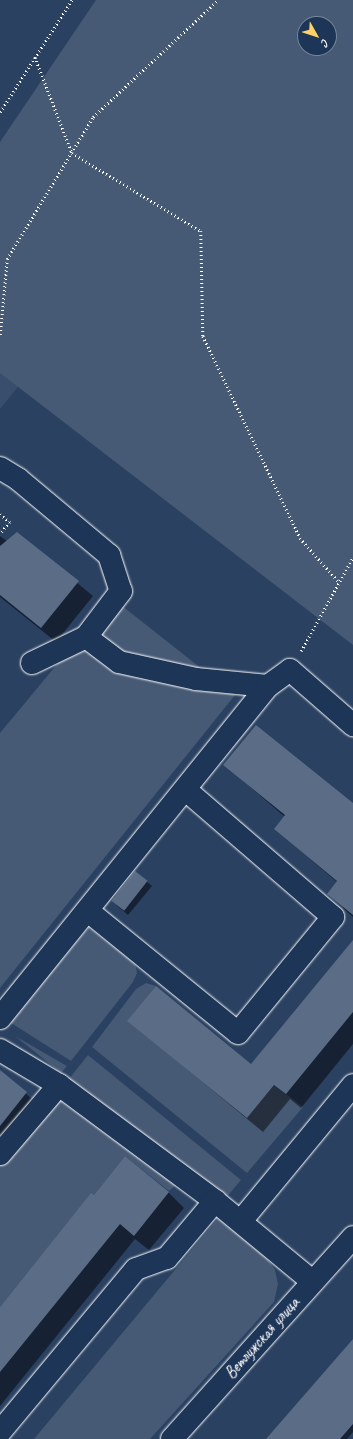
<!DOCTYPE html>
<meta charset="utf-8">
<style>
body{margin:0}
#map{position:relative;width:353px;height:1439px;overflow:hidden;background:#2a4161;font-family:Caveat,sans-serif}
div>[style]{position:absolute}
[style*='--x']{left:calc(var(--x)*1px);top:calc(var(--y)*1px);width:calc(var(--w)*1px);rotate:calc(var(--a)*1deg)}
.built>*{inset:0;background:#394e6c}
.green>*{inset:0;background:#465975}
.shadow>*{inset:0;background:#0007}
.building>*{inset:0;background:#5b6c86;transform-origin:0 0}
.path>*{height:2.5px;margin-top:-1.25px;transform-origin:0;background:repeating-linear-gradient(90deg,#fff 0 1px,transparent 0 4px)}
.roads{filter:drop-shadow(0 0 1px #fff) drop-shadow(0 0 1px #fff)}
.minor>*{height:22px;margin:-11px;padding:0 11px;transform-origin:11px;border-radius:11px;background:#1d3557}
.major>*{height:22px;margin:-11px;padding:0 11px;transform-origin:11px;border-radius:11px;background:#1d3557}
span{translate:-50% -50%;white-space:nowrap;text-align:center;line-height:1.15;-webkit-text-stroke:3px #1d3557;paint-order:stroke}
.street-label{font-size:17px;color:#fff}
.north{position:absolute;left:297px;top:16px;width:40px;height:40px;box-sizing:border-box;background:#1d3557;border:1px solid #77869a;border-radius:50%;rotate:129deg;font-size:11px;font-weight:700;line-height:16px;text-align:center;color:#fff}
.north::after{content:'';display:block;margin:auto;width:14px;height:18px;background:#ffd166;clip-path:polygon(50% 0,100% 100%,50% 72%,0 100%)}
</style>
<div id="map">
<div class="built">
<i style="clip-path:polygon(0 341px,34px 367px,0 409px)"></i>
</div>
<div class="green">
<i style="clip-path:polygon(evenodd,96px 0,353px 0,353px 645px,0 373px,0 142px,96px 0,305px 24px,329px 24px,329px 48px,305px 48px,305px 24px)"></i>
<i style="clip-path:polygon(112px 598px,235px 695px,0 988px,0 733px)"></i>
<i style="clip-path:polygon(89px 927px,135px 963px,137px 973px,133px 982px,71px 1061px,8px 1021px)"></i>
<i style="clip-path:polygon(146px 983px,156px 986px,128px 1021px,247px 1118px,274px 1085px,303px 1107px,247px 1173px,92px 1047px,136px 989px)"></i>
<i style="clip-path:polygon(15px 1036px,67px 1066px,61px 1073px)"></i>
<i style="clip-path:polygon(88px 1055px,241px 1180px,225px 1199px,68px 1080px)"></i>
<i style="clip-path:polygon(56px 1094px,178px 1183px,169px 1191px,125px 1156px,94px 1195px,91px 1194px,0 1307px,0 1160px)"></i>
<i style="clip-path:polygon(219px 1217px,264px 1253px,275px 1270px,278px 1284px,274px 1302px,150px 1439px,34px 1439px)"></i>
</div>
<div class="shadow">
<i style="clip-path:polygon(17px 533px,93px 596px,56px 642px,0 597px,0 536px,7px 541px)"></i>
<i style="clip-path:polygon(225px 765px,353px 804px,353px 917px,328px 894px,337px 882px,275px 829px,285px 817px)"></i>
<i style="clip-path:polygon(135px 872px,152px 886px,128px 915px,116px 905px)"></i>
<i style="clip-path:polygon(353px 941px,353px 1044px,301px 1108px,290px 1099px,263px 1132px,129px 1021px,251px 1065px)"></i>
<i style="clip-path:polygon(0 1071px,41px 1107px,0 1139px)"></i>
<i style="clip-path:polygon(168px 1192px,184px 1208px,149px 1250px,135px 1239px,0 1406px,0 1308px,94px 1197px)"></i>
<i style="clip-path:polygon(353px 1341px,353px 1432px,347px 1439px,267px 1439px)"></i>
</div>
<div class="building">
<i style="clip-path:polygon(17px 532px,79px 581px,41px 628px,0 595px,0 546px)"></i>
<i style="clip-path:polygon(256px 725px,353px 803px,353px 915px,327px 894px,337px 881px,274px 829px,285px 815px,223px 765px)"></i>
<i style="left:135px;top:871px;width:16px;height:38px;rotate:38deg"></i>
<i style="clip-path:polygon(353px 940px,353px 1012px,286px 1094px,274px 1085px,247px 1118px,127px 1021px,156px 986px,251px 1064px)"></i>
<i style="clip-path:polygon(0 1070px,27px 1092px,0 1126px)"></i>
<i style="clip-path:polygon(125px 1156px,169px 1192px,134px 1236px,120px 1224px,0 1372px,0 1307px,91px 1193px,94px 1195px)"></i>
<i style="clip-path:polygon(353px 1339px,353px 1424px,340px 1439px,266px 1439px)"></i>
</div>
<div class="path">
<i style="--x:35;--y:57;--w:103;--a:68.9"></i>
<i style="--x:72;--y:153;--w:151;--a:31.2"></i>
<i style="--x:201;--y:231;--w:105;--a:88.9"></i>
<i style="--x:203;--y:336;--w:224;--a:64.3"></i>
<i style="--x:300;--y:538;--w:59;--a:48.4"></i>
<i style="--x:0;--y:112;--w:133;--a:-57.3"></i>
<i style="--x:0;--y:335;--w:76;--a:-84.7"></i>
<i style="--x:7;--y:259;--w:166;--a:-58.8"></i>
<i style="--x:93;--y:117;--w:171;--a:-43.1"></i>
<i style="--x:0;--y:514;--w:13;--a:39"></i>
<i style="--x:10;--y:522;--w:16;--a:130"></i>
<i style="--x:301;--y:651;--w:107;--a:-61"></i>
</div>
<div class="roads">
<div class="minor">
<i style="--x:0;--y:468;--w:21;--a:31"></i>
<i style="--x:18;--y:479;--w:119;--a:39.9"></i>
<i style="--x:109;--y:555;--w:38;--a:72"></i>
<i style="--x:121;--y:591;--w:58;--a:127.3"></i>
<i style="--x:32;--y:663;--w:60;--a:-25.7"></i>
<i style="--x:86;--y:637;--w:41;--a:37.1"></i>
<i style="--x:119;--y:662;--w:79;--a:12.4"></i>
<i style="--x:196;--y:679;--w:72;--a:5.6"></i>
<i style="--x:88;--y:911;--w:193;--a:39.1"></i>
<i style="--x:238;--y:1033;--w:150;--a:-50.7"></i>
<i style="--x:333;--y:917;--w:194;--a:-139.2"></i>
<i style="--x:0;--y:1018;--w:427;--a:-51.1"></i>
<i style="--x:268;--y:686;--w:27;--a:-36"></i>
<i style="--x:290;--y:670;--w:84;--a:41.1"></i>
<i style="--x:0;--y:1050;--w:69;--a:30.7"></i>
<i style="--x:59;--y:1085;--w:194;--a:36.6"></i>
<i style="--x:215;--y:1201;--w:126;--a:39.5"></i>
<i style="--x:0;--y:1154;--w:91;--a:-49.5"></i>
<i style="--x:241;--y:1221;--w:176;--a:-50.5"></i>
<i style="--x:0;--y:1432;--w:212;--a:-50.2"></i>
<i style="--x:136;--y:1269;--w:33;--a:-20"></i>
<i style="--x:167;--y:1258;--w:75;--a:-49.9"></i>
</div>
<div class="major">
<i style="--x:172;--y:1439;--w:271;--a:-48.1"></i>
</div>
</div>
<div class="street-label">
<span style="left:262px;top:1338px;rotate:-48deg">Ветлужская улица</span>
</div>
<div class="north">С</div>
</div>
